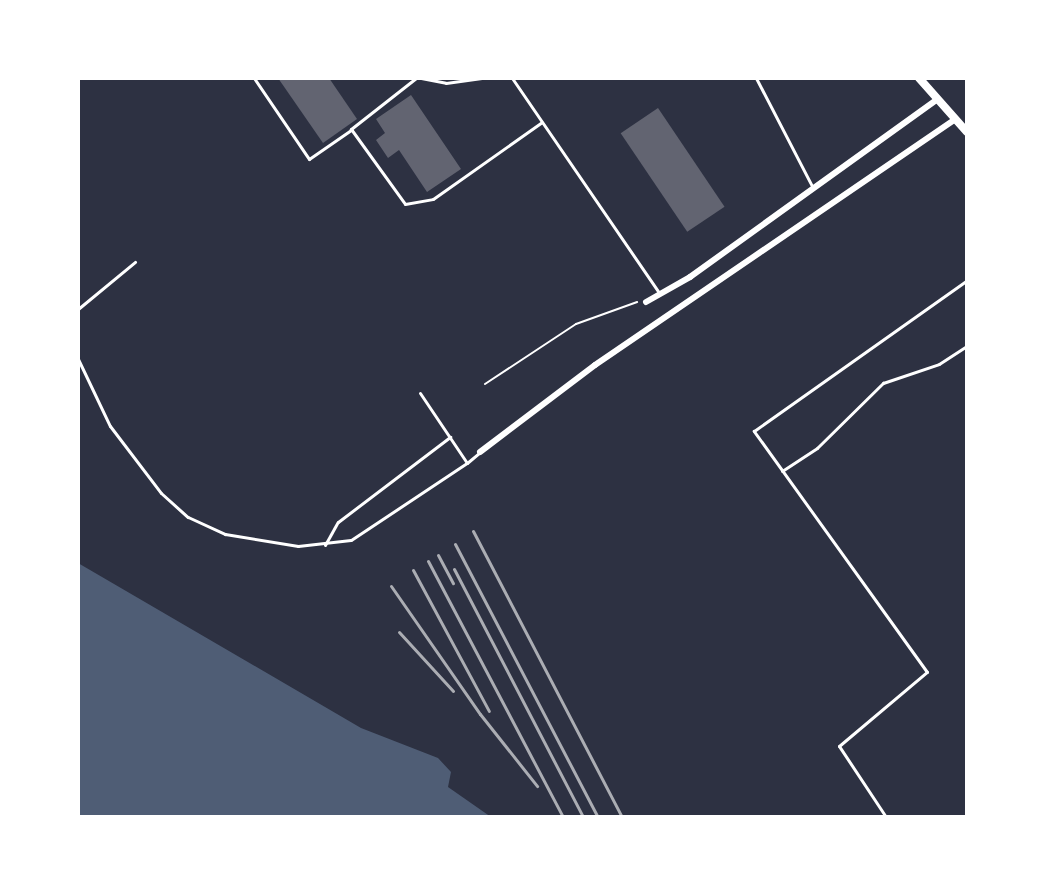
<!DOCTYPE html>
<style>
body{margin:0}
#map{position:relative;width:1045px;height:895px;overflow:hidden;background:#2d3142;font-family:Barlow,sans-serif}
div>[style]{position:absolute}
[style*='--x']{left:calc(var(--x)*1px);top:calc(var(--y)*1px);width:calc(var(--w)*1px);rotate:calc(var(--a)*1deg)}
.water>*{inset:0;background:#4f5d75}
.building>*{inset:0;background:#626471;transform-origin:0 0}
.path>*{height:2px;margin:-1px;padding:0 1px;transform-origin:1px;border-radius:1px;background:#fff}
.service>*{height:3px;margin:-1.5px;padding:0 1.5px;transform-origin:1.5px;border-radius:1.5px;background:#fff}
.minor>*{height:6px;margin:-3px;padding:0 3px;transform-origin:3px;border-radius:3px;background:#fff}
.secondary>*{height:8px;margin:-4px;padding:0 4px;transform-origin:4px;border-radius:4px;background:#fff}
.rail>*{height:3px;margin:-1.5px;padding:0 1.5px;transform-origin:1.5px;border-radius:1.5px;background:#abadb3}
span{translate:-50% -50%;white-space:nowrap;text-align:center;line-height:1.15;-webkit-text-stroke:6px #fff;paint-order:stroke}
.frame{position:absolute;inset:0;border:80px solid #fff;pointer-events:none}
</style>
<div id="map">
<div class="water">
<i style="clip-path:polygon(78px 563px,361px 728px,438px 758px,451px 772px,448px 787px,491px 817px,78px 817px)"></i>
</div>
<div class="building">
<i style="clip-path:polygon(278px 78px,329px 78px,357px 119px,323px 143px)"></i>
<i style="clip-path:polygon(411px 95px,461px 169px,427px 192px,399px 150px,388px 158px,376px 140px,385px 133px,376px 119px)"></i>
<i style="left:658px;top:108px;width:119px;height:45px;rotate:56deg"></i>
</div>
<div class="path">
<i style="--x:485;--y:384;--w:109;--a:-33.4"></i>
<i style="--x:576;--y:324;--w:65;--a:-19.8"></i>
</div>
<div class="service">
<i style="--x:254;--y:78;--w:98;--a:55.8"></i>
<i style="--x:309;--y:159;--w:51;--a:-34.6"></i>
<i style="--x:416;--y:78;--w:83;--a:141.9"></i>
<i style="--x:351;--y:129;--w:92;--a:54.2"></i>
<i style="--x:405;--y:204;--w:28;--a:-10"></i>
<i style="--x:433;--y:199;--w:133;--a:-35.2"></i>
<i style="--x:421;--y:78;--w:25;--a:11"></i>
<i style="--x:446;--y:83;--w:36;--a:-8"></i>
<i style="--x:512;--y:78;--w:262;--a:55.6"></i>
<i style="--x:756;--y:78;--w:124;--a:62.6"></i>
<i style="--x:78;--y:309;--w:74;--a:-39.5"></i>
<i style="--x:78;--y:359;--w:74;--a:64.5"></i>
<i style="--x:110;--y:426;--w:84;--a:52.7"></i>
<i style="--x:161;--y:493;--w:36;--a:42"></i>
<i style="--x:188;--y:517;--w:41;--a:24.7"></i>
<i style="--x:225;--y:534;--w:74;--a:9.3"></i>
<i style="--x:298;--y:546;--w:53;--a:-6.5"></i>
<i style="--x:351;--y:540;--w:139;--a:-33.6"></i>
<i style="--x:420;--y:393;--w:84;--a:56.1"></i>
<i style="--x:467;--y:463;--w:17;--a:-40"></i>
<i style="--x:782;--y:471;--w:42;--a:-33.3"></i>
<i style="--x:817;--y:448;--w:93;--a:-44.6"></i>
<i style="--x:883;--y:383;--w:59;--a:-18.7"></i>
<i style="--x:939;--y:364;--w:33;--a:-33"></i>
<i style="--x:325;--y:545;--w:26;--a:-61"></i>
<i style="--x:338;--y:522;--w:141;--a:-37.2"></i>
<i style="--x:886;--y:817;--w:85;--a:-123.5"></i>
<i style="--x:839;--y:746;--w:115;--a:-40.1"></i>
<i style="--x:927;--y:672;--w:297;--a:-125.7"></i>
<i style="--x:754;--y:431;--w:261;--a:-35.3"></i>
</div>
<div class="minor">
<i style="--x:646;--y:302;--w:51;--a:-29.6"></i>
<i style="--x:690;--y:277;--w:305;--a:-35.7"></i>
<i style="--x:480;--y:452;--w:144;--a:-37.1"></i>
<i style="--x:595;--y:365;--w:436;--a:-34.3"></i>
</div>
<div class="secondary">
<i style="--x:919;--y:78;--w:72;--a:48.4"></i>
</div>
<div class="rail">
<i style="--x:473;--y:531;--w:322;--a:62.5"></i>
<i style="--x:455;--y:544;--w:308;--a:62.4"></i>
<i style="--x:438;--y:555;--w:32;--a:62"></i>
<i style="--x:428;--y:561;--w:289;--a:62.2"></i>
<i style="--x:454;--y:569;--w:280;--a:62.5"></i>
<i style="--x:413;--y:570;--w:160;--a:61.7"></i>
<i style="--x:391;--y:586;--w:156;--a:55.2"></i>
<i style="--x:480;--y:714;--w:92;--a:51.6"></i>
<i style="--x:399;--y:632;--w:80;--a:47.5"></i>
</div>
<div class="frame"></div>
</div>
